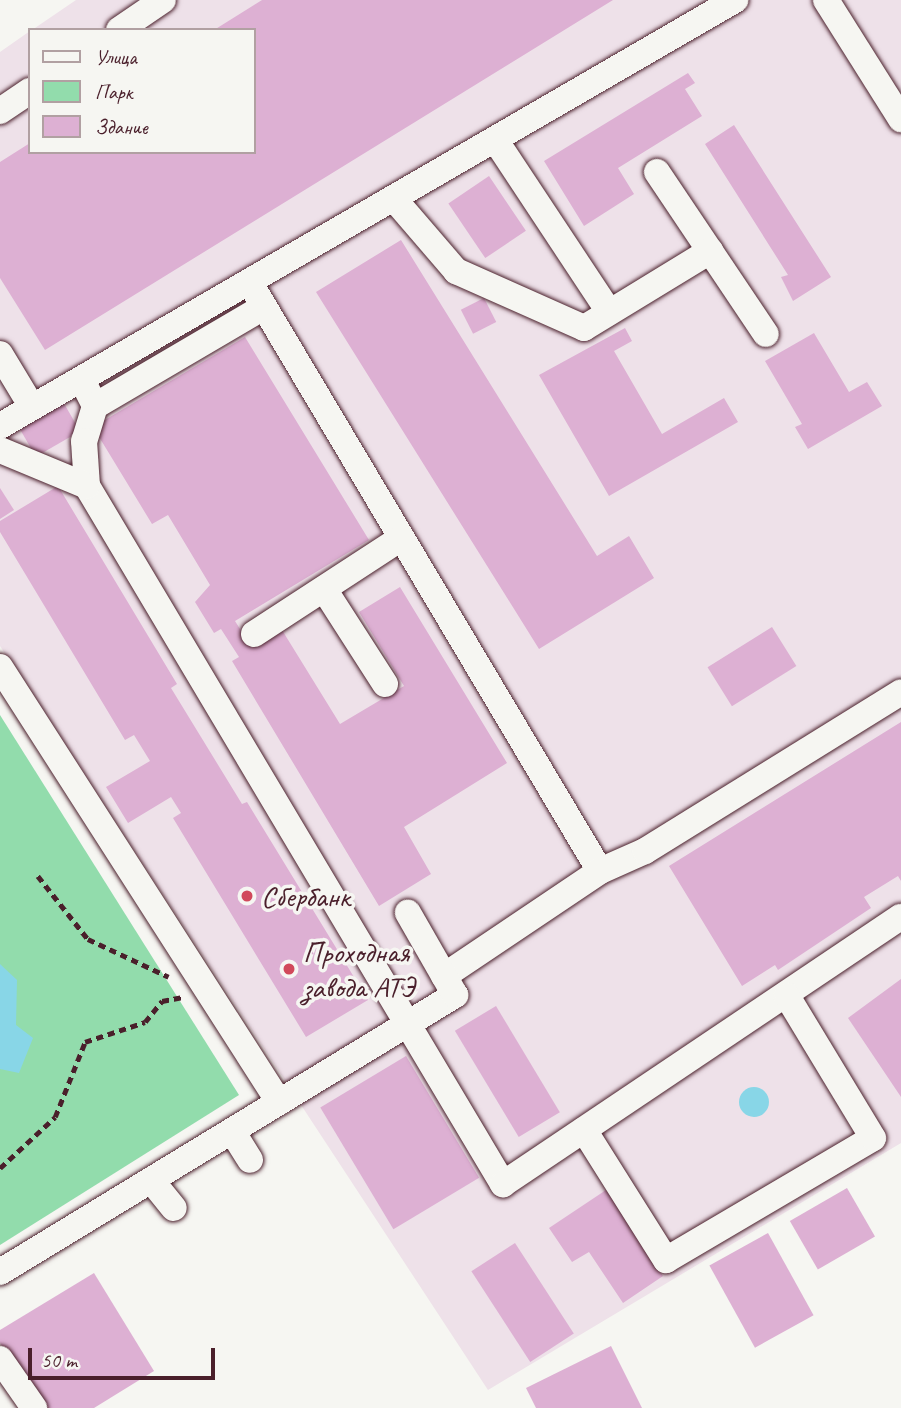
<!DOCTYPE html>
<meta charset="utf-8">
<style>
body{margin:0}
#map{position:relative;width:901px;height:1408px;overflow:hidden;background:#f6f6f2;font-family:Caveat,sans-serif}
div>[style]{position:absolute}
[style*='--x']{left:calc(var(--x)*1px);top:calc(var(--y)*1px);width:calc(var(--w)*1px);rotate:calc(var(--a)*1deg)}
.built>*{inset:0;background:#eee1e9}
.green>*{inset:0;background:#92dcac}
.water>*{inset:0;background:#88d6e7}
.round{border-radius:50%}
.building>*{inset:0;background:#ddb0d3;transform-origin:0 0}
.path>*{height:4.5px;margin-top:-2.25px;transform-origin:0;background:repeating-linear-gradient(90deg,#4a1f2b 0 7px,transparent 0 12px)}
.roads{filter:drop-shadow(0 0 2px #4a1f2b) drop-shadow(0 0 2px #4a1f2b)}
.minor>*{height:26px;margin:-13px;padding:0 13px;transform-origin:13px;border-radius:13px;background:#f6f6f2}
.dots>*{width:19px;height:19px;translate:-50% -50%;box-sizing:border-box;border:4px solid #f6f6f2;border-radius:50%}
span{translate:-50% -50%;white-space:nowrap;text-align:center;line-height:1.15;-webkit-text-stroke:7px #f6f6f2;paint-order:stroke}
.poi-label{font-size:30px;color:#4a1f2b}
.left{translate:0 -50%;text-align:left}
.legend{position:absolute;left:28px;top:28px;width:228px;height:126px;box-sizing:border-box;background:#f6f6f2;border:2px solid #b1a0a2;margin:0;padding:9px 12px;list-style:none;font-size:21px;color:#4a1f2b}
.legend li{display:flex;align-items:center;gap:14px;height:35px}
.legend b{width:35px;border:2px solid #b1a0a2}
.scale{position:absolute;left:28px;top:1348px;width:187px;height:32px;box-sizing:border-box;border:4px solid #4a1f2b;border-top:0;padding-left:9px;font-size:21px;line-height:24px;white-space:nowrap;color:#4a1f2b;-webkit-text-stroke:5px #f6f6f2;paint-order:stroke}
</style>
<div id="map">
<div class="built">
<i style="clip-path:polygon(76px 0,901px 0,901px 1143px,488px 1390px,0 646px,0 52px,30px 31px,30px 152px,254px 152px,254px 30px,32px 30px)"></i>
</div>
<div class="green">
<i style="clip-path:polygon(0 715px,239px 1095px,0 1245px)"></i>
</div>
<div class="water">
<i style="clip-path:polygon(0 964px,17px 980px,16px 1025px,33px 1038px,19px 1073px,0 1069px)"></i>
<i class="round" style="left:739px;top:1087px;width:30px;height:30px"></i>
</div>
<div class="building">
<i style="clip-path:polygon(262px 0,613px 0,45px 350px,0 278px,0 162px,30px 143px,30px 152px,254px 152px,254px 30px,214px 30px)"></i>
<i style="clip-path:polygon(688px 73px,695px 83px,685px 89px,702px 116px,618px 168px,634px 194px,584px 226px,544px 161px)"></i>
<i style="clip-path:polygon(734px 125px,831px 277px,793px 301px,781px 277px,788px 275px,705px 144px)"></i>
<i style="left:489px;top:176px;width:66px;height:49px;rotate:56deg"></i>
<i style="clip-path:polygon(401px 240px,597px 556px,629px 536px,654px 578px,539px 649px,316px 292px)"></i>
<i style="left:484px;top:298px;width:27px;height:26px;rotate:63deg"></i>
<i style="clip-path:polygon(625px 328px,632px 341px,614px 351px,662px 434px,724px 398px,738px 422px,609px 496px,539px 375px)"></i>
<i style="clip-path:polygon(814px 333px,849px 392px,867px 382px,882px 406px,808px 449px,795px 427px,802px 424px,765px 361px)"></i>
<i style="clip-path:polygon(245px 337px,369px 540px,235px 621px,252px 648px,282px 630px,340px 724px,404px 686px,359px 612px,400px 587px,507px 763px,404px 827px,431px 874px,379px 906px,232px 661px,239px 657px,221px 629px,214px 633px,195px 602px,210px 585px,168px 515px,152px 524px,93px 427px)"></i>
<i style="left:62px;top:400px;width:36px;height:51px;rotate:60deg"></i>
<i style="clip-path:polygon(58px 486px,177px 684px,171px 688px,242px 804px,247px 802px,368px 1000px,306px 1037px,173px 818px,181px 813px,171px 797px,128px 823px,106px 787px,150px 761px,134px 735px,125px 740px,0 532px,0 521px)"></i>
<i style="clip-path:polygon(0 488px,14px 510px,0 519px)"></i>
<i style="left:772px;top:627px;width:46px;height:76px;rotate:58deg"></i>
<i style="clip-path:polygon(901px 722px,901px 881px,898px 876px,864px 897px,871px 908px,778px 970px,775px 965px,742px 986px,669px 866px)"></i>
<i style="clip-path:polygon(901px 979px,901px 1097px,848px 1018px)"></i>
<i style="left:496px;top:1006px;width:124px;height:48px;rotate:59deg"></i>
<i style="left:406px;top:1056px;width:142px;height:100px;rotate:59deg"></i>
<i style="left:847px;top:1188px;width:56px;height:66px;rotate:60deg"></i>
<i style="clip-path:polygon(606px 1190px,663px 1276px,623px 1303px,589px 1252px,572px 1262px,549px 1228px)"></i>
<i style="left:768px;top:1233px;width:94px;height:67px;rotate:61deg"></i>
<i style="left:515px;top:1243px;width:108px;height:52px;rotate:57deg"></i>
<i style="clip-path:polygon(94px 1273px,154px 1371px,94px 1408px,40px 1408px,0 1343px,0 1330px)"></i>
<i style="clip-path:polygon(611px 1346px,642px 1408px,536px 1408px,526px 1388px)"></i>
</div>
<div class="path">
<i style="--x:38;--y:876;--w:80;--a:51.6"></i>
<i style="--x:88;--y:939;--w:89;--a:25.1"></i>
<i style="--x:0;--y:1168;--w:75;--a:-42.8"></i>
<i style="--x:55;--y:1117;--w:81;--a:-68.2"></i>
<i style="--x:85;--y:1042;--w:63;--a:-18.4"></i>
<i style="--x:145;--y:1022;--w:27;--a:-51"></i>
<i style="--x:162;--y:1001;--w:20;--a:-11"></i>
</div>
<div class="roads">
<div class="minor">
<i style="--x:826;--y:0;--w:141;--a:57.8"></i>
<i style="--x:119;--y:30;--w:53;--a:-34.3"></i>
<i style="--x:0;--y:111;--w:36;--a:-34"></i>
<i style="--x:496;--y:141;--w:205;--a:56.5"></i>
<i style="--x:657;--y:172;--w:195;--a:56.1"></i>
<i style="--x:395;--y:200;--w:94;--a:49.3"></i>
<i style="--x:456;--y:271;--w:140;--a:24"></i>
<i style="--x:584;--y:328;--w:148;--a:-31.4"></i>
<i style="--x:250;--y:283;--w:684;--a:59.24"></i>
<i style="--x:0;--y:354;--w:62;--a:58.9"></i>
<i style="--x:87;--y:390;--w:18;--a:63"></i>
<i style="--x:95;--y:406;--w:196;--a:-30.4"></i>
<i style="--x:95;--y:406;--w:37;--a:107"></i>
<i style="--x:84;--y:441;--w:45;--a:86.2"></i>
<i style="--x:87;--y:486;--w:813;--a:59.21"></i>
<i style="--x:503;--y:1184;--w:479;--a:-33.9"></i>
<i style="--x:0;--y:426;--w:850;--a:-30.1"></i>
<i style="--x:0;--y:450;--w:94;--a:22.5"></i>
<i style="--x:324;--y:589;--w:113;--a:57.3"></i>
<i style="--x:254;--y:634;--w:176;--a:-33.1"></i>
<i style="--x:0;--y:667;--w:517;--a:57.32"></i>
<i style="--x:444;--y:976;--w:188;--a:-33.9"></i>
<i style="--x:600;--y:871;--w:49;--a:-24"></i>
<i style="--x:645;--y:851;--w:301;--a:-31.8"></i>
<i style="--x:584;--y:1130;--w:154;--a:57.8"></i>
<i style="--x:666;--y:1260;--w:240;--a:-30.5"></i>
<i style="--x:873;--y:1138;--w:166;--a:-121.2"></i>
<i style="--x:232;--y:1131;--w:34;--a:58"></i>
<i style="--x:151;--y:1180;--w:36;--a:51"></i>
<i style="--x:0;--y:1272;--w:533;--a:-31.33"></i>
<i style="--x:455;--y:995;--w:95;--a:-119.8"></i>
<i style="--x:0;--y:1359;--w:60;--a:55.2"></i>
</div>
</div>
<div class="dots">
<i style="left:247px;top:896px;background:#d1495b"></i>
<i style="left:289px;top:969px;background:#d1495b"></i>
</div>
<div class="poi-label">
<span class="left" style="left:261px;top:896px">Сбербанк</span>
<span class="left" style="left:303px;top:969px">Проходная<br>завода АТЭ</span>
</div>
<ul class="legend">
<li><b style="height:9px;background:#f6f6f2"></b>Улица</li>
<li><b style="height:19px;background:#92dcac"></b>Парк</li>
<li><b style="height:19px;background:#ddb0d3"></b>Здание</li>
</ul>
<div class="scale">50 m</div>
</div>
